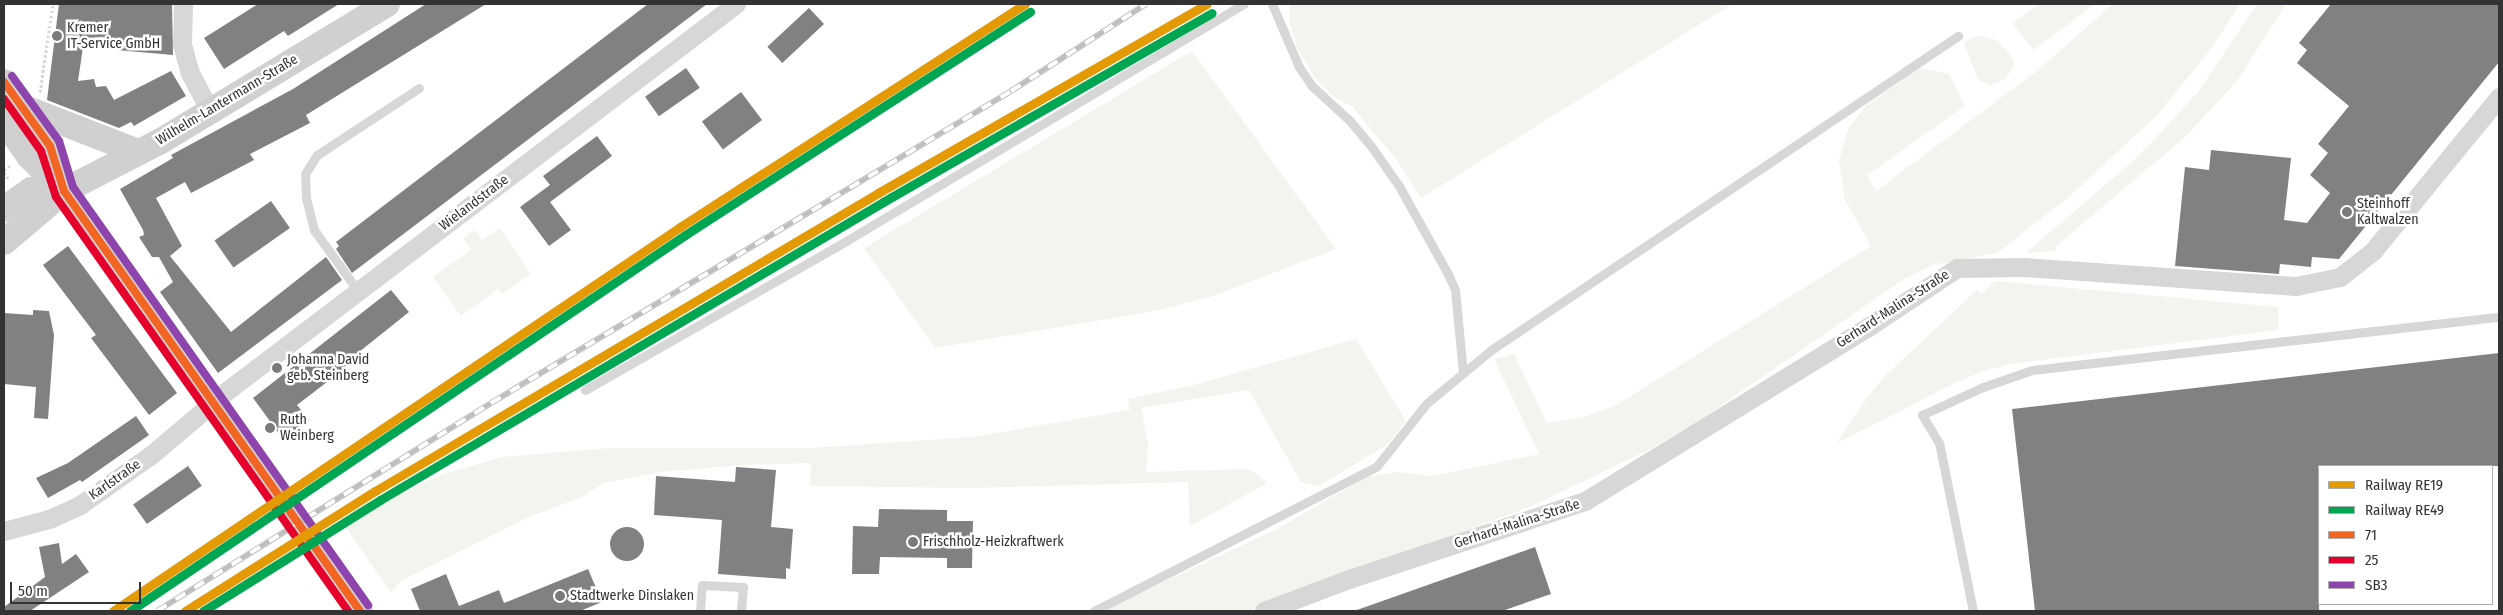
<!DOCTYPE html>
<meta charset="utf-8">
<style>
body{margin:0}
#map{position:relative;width:2503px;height:615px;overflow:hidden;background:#fff;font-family:"Fira Sans Condensed",sans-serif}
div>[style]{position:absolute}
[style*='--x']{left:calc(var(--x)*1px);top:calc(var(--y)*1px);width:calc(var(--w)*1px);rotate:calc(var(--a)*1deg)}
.green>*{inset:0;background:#f1f5ed}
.building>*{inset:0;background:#818181;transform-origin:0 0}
.round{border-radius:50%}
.path>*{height:3px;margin-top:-1.5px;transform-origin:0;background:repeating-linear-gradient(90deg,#d6d6d6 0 2.5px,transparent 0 5px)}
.service>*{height:9px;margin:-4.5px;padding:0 4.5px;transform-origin:4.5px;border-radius:4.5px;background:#d7d7d7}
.minor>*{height:19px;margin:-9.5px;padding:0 9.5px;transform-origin:9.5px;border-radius:9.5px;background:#d7d7d7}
.secondary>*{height:26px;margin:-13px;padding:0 13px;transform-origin:13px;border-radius:13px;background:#d0d0d0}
.rail>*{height:5.5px;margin-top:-2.75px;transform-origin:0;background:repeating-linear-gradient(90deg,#fff 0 11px,#bebebe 0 22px);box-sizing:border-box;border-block:1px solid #bebebe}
.bus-1>*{height:8px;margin:-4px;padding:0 4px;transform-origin:4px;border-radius:4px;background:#f26522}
.bus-2>*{height:8px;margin:-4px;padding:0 4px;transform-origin:4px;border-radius:4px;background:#e4002b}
.bus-3>*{height:8px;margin:-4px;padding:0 4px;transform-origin:4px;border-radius:4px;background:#8e44ad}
.rail-1>*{height:9px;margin:-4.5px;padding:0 4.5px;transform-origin:4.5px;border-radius:4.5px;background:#e39a05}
.rail-2>*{height:9px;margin:-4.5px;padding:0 4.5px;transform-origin:4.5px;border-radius:4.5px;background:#00a651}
.dots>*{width:14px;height:14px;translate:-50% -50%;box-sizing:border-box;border:2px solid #fff;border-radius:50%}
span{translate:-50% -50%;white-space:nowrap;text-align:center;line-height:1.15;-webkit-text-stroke:5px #fff;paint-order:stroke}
.poi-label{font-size:14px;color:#333}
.left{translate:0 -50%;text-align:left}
.street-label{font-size:14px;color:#333}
.frame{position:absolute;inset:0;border:5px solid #333;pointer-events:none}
.legend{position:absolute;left:2318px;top:465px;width:175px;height:140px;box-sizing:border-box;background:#fff;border:1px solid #adadad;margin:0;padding:6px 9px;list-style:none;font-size:15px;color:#333}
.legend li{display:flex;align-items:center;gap:10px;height:25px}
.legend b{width:25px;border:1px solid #adadad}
.scale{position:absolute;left:10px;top:582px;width:131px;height:22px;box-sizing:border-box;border:2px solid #333;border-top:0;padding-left:6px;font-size:15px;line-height:18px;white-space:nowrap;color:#333;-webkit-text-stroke:4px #fff;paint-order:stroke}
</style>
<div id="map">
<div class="green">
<i style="clip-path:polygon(1290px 4px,1732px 4px,1421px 198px,1396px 159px,1352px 107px,1333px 96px,1315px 78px,1297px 48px,1289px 18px)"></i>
<i style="clip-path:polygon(2040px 4px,2095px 4px,2034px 50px,2012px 23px)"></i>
<i style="clip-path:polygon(2113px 4px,2240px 4px,2211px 49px,2159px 113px,2070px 196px,1997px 253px,1932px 265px,1904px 279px,1700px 420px,1654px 447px,1532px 506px,1248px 611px,1102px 611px,1279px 528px,1366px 477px,1398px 472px,1432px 476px,1539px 454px,1494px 359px,1514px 354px,1547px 423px,1581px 418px,1615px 406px,1871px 246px,1845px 200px,1839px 161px,1848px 129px,1865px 107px,1919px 68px,1949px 74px,1965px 106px,1867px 175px,1876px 191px,2038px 70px)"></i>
<i style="clip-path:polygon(2257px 4px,2286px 4px,2237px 81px,2185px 137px,2056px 246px,2055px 251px,2026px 253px,2132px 162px,2166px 127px,2198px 92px)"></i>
<i style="clip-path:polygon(1978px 36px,1997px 40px,2011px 56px,2015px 65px,2005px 79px,1991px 85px,1978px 80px,1964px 42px)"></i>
<i style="clip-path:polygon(1192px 51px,1336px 249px,1210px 297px,1155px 311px,935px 348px,864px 248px)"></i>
<i style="clip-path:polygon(500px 228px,531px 274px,502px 294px,498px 289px,461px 316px,433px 277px,471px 250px,463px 238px,475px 230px,482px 240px)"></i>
<i style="clip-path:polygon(1995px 281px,2278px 307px,2278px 330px,2010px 364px,1983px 371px,1953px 384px,1837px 443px,1866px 399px,1884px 377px,1977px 290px,1981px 294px)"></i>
<i style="clip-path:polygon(1356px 339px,1406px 421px,1388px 444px,1319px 486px,1301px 482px,1249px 390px,1141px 408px,1148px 444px,1146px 472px,1245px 469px,1253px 471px,1267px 483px,1190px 526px,1188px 482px,970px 488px,810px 486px,811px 463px,740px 465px,661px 472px,603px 483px,582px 497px,526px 518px,400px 581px,391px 593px,342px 522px,441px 475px,502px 457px,610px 448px,811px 448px,973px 437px,1130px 410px,1128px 399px,1194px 385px)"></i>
</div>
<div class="building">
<i style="clip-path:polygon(59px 4px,172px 4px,173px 55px,83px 47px,78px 81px,94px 79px,96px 87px,106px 86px,114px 100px,171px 71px,186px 96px,134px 126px,131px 122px,119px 128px,47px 100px)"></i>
<i style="clip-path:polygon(258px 4px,339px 4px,288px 36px,284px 31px,224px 69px,204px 38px)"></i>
<i style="clip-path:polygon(426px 4px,486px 4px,306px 115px,310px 123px,250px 154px,254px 160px,191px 193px,185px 182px,156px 198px,182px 246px,170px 256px,231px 332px,326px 257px,342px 280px,218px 373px,160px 292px,173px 282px,159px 257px,152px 257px,139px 237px,144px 235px,143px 230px,120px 189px,173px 158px,171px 155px,293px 89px)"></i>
<i style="clip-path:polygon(648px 4px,707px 4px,352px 273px,336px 249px,339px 246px,336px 242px)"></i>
<i style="clip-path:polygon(2331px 4px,2499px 4px,2499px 62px,2339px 259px,2312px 257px,2311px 267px,2280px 264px,2279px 274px,2175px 266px,2185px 167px,2209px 170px,2211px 150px,2291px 158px,2284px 220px,2307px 223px,2330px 193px,2310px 175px,2328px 153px,2318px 144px,2349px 106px,2297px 63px,2307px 50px,2299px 43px)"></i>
<i style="left:809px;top:8px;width:22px;height:57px;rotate:47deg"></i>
<i style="left:686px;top:68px;width:24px;height:50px;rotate:55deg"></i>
<i style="left:741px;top:92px;width:35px;height:49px;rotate:53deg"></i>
<i style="clip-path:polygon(597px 136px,612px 156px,550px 202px,571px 230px,549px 246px,520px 207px,550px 185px,543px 176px)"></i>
<i style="left:271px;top:201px;width:33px;height:69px;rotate:55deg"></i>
<i style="clip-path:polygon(68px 246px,177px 393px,149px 415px,91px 338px,96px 335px,43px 265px)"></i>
<i style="clip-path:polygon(391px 290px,409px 312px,359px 352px,361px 356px,297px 405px,309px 420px,283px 439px,253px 398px)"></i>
<i style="clip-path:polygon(33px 310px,49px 311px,54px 335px,48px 419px,34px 418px,36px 387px,4px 384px,4px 313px,33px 315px)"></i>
<i style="clip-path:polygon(2499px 353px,2499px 466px,2319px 466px,2319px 611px,2035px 611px,2012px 409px)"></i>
<i style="clip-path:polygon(136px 416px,149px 435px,82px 482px,80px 480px,48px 498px,36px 478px,68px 463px)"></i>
<i style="left:188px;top:466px;width:24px;height:67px;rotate:55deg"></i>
<i style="clip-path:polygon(736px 467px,776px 470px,771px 527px,793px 529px,790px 569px,786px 568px,786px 579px,718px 574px,722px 520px,654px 515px,656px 476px,735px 482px)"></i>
<i style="clip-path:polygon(879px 509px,947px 510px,947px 521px,973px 521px,972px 568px,947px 568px,947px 558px,880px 557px,879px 574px,852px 574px,853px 526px,878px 527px)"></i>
<i class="round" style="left:610px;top:527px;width:34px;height:34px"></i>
<i style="clip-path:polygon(59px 543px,62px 564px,76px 554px,89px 572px,30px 611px,4px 611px,4px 607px,45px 577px,39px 547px)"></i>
<i style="clip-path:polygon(1535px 547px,1551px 594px,1502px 611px,1354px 611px)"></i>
<i style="clip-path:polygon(588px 569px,602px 602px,580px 611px,420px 611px,411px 589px,446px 574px,459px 606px,499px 590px,504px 603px)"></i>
</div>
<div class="path">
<i style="--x:40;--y:92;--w:89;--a:-81.6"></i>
<i style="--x:4;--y:170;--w:7;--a:-34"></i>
<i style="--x:4;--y:172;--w:9;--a:58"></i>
</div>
<div class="service">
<i style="--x:1272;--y:4;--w:69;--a:66.8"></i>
<i style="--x:1299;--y:67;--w:23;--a:56"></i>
<i style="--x:1312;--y:86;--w:52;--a:42.6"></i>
<i style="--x:1350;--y:121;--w:33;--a:50"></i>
<i style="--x:1371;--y:146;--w:49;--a:55"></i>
<i style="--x:1399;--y:186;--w:101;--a:60.9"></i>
<i style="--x:1448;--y:274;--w:17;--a:66"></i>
<i style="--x:1455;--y:290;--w:83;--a:84.5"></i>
<i style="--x:358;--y:291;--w:75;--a:-125.8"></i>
<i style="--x:314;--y:230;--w:32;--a:-104"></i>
<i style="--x:306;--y:199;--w:25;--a:-92"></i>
<i style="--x:305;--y:174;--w:22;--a:-58"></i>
<i style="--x:317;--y:155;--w:122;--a:-33.3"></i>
<i style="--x:585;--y:390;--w:301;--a:-29.7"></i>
<i style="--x:846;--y:241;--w:463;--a:-30.8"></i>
<i style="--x:700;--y:611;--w:26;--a:-86"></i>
<i style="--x:702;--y:585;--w:41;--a:2.8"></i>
<i style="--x:743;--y:587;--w:24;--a:95"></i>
<i style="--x:1094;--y:611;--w:318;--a:-27.1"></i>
<i style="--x:1377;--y:466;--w:80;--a:-51.6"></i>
<i style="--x:1427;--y:403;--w:83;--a:-39.6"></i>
<i style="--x:1491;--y:350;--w:563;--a:-33.92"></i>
<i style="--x:1973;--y:611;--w:171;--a:-101.4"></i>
<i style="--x:1939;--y:443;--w:33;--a:-121"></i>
<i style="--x:1922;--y:415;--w:67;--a:-24.7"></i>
<i style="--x:1983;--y:387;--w:52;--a:-19.1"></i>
<i style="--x:2032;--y:370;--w:470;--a:-6.5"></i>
</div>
<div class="minor">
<i style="--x:183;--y:4;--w:40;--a:91.4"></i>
<i style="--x:182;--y:44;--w:30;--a:75"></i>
<i style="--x:190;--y:73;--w:43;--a:62.2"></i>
<i style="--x:4;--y:531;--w:47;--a:-14.9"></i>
<i style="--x:49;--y:519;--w:34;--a:-24"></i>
<i style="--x:80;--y:505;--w:87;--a:-35.2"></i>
<i style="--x:151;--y:455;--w:101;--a:-40.2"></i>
<i style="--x:228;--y:390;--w:638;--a:-37.23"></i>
<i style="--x:1264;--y:611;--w:91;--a:-20.6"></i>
<i style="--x:1349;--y:579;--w:249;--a:-18.3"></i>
<i style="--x:1585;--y:501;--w:332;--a:-31.6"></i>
<i style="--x:1868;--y:327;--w:107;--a:-33.5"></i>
<i style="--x:1957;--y:268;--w:67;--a:-0.9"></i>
<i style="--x:2024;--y:267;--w:273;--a:4"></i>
<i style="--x:2296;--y:286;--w:45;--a:-11.6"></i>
<i style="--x:2340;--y:277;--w:42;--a:-38.2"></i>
<i style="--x:2373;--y:251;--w:199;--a:-50.7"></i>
</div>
<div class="secondary">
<i style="--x:4;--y:82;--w:79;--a:54.3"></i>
<i style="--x:50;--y:146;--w:43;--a:72.4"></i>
<i style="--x:25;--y:108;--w:121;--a:21.3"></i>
<i style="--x:4;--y:120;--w:44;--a:55.2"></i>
<i style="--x:29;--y:156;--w:49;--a:45"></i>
<i style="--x:64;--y:191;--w:514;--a:54.83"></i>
<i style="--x:4;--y:209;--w:33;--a:-35"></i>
<i style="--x:31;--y:190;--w:33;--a:2"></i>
<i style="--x:4;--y:242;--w:79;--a:-40.4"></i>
<i style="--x:64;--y:191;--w:109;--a:-27.3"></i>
<i style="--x:161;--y:141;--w:264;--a:-31.2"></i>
</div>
<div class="rail">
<i style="--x:157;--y:611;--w:393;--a:-31.9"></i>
<i style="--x:491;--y:403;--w:606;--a:-30.96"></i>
<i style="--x:1011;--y:91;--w:161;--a:-32.8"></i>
</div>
<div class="bus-1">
<i style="--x:4;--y:82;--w:79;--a:54.3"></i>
<i style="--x:50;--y:146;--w:47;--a:72.7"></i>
<i style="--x:64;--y:191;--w:514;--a:54.83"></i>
</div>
<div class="bus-2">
<i style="--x:4;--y:99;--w:64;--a:54.6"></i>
<i style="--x:41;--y:151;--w:48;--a:71.9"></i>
<i style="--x:56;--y:197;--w:507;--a:54.8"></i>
</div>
<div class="bus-3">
<i style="--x:12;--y:76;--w:80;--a:54.1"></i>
<i style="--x:59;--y:141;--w:48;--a:73.1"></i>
<i style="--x:73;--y:187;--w:512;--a:54.79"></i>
</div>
<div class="rail-1">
<i style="--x:113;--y:611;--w:685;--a:-34.11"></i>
<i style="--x:680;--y:227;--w:411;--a:-32.9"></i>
<i style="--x:185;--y:611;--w:225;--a:-32.3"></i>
<i style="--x:375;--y:491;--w:585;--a:-30.64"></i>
<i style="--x:878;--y:193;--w:379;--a:-29.9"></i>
</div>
<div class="rail-2">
<i style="--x:130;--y:611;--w:670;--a:-34.12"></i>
<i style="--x:685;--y:235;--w:411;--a:-32.9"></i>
<i style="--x:203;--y:611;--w:209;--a:-32.1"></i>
<i style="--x:380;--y:500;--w:585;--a:-30.64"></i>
<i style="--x:883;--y:202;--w:379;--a:-29.9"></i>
</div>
<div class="dots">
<i style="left:57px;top:36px;background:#7a7a7a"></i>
<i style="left:2347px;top:212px;background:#7a7a7a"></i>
<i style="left:277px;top:368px;background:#7a7a7a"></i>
<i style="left:270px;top:428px;background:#7a7a7a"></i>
<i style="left:913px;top:542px;background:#7a7a7a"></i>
<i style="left:560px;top:596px;background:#7a7a7a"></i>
</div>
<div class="poi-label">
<span class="left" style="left:67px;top:36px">Kremer<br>IT-Service GmbH</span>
<span class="left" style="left:2357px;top:212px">Steinhoff<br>Kaltwalzen</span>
<span class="left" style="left:287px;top:368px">Johanna David<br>geb. Steinberg</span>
<span class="left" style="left:280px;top:428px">Ruth<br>Weinberg</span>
<span class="left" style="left:923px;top:542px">Frischholz-Heizkraftwerk</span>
<span class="left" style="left:570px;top:596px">Stadtwerke Dinslaken</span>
</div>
<div class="street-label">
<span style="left:227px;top:100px;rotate:-31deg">Wilhelm-Lantermann-Straße</span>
<span style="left:474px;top:203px;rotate:-37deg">Wielandstraße</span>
<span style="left:1893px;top:309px;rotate:-33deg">Gerhard-Malina-Straße</span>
<span style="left:115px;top:480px;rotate:-35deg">Karlstraße</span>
<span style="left:1517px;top:524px;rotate:-18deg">Gerhard-Malina-Straße</span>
</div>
<div class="frame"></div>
<ul class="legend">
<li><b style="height:6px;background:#e39a05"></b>Railway RE19</li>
<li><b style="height:6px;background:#00a651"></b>Railway RE49</li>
<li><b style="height:6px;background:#f26522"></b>71</li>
<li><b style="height:6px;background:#e4002b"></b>25</li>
<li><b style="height:6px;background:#8e44ad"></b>SB3</li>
</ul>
<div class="scale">50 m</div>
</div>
